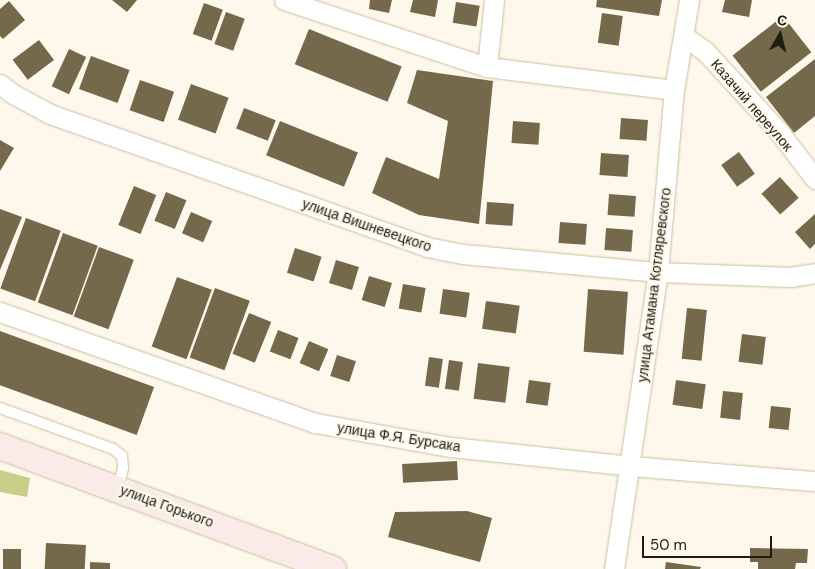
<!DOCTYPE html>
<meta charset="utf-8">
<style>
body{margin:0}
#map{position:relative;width:815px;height:569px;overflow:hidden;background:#fdf8eb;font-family:"DM Sans",sans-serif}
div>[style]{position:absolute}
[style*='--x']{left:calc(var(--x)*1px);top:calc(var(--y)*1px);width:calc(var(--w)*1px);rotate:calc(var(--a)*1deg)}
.forest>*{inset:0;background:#c8ce85}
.building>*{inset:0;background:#74694b;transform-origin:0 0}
.roads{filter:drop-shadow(0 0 1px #cabf9e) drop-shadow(0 0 1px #cabf9e)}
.service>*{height:10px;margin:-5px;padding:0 5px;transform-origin:5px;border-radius:5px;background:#fff}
.minor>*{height:19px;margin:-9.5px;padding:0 9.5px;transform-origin:9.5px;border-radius:9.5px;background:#fff}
.secondary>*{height:26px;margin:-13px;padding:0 13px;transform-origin:13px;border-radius:13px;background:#faebe8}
span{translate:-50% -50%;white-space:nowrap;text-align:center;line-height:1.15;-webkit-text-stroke:4.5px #fdf8eb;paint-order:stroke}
.street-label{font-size:14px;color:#201c10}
.north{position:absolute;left:755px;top:10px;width:50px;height:50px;-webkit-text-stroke:4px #fdf8eb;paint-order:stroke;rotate:8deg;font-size:14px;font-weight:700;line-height:20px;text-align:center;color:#201c10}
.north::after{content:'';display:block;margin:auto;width:18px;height:22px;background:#201c10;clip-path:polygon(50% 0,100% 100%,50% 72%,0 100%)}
.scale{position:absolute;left:642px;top:536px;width:130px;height:22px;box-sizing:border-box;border:2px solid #201c10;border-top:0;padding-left:6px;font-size:15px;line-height:18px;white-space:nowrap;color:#201c10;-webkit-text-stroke:4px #fdf8eb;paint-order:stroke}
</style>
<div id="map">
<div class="forest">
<i style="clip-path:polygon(0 470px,30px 478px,27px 497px,0 492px)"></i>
</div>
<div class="building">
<i style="clip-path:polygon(112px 0,137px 0,127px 12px)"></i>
<i style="clip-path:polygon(370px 0,392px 0,389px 13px,369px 9px)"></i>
<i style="clip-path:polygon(413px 0,438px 0,435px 17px,410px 12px)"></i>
<i style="clip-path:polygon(597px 0,662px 0,659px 16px,596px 7px)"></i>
<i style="clip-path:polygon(725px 0,752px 0,749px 17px,722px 12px)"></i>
<i style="clip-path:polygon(9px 1px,25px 20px,3px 39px,0 36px,0 9px)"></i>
<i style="left:456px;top:2px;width:24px;height:21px;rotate:9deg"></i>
<i style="left:204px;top:3px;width:20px;height:33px;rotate:20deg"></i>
<i style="left:226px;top:12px;width:20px;height:34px;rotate:20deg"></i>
<i style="left:602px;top:13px;width:21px;height:30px;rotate:8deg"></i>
<i style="left:783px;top:16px;width:46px;height:64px;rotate:52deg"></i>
<i style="left:309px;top:29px;width:100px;height:38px;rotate:22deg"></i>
<i style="left:39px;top:40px;width:25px;height:33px;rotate:53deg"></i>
<i style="left:69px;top:49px;width:19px;height:41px;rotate:25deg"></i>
<i style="left:91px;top:56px;width:41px;height:35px;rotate:20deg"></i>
<i style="clip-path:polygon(815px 59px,815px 116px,794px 133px,766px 97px)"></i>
<i style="clip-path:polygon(417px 70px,493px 81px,479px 224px,419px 215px,372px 193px,386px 157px,439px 179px,448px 121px,407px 103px)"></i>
<i style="left:140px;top:80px;width:36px;height:32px;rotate:19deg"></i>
<i style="left:191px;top:84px;width:40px;height:38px;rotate:20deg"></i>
<i style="left:244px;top:108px;width:34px;height:22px;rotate:21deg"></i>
<i style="left:621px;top:118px;width:27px;height:21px;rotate:4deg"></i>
<i style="left:280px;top:121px;width:84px;height:37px;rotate:22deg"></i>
<i style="left:513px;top:121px;width:27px;height:22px;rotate:4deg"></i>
<i style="clip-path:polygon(0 140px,14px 148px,0 171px)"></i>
<i style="left:739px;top:152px;width:27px;height:22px;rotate:54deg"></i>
<i style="left:601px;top:153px;width:28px;height:22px;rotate:4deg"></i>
<i style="left:780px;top:177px;width:28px;height:25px;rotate:48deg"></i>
<i style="left:134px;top:186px;width:24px;height:42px;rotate:22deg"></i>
<i style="left:166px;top:192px;width:22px;height:31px;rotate:22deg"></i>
<i style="left:609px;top:194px;width:27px;height:21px;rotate:4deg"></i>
<i style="left:487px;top:202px;width:27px;height:22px;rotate:4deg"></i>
<i style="clip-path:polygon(0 209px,22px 217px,0 270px)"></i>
<i style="left:191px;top:212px;width:23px;height:23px;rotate:23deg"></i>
<i style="clip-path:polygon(815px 214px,815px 244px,810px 249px,795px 232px)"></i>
<i style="left:26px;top:218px;width:37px;height:75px;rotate:20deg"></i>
<i style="left:560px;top:222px;width:27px;height:21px;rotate:4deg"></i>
<i style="left:606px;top:228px;width:27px;height:22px;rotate:4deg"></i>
<i style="left:63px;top:233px;width:37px;height:74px;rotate:20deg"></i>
<i style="left:99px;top:247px;width:37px;height:74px;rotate:20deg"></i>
<i style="left:295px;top:248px;width:28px;height:26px;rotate:18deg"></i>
<i style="left:336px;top:260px;width:24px;height:24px;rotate:17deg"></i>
<i style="left:369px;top:276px;width:24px;height:25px;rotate:17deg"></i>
<i style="left:177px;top:277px;width:37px;height:74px;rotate:20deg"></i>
<i style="left:403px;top:284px;width:23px;height:25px;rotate:10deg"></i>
<i style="left:215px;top:288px;width:37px;height:74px;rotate:20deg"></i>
<i style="left:443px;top:289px;width:27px;height:25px;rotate:8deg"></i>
<i style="left:588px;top:289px;width:40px;height:63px;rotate:4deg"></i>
<i style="left:486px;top:301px;width:34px;height:28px;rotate:8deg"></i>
<i style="left:687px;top:308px;width:20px;height:51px;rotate:6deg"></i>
<i style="left:249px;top:313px;width:24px;height:44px;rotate:22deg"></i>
<i style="left:278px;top:330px;width:22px;height:23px;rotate:21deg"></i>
<i style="left:0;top:331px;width:164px;height:51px;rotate:20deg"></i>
<i style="left:742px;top:334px;width:24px;height:28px;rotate:7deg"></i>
<i style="left:309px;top:341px;width:21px;height:24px;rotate:23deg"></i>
<i style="left:337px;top:355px;width:20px;height:22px;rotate:18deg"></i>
<i style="left:429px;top:357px;width:14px;height:29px;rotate:8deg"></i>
<i style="left:449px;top:360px;width:14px;height:29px;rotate:8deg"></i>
<i style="left:478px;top:363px;width:32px;height:36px;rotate:7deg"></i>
<i style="left:529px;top:380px;width:22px;height:23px;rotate:8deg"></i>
<i style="left:676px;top:380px;width:30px;height:25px;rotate:8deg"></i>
<i style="left:723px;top:391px;width:20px;height:27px;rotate:6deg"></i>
<i style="left:771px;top:406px;width:20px;height:22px;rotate:6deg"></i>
<i style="left:457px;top:461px;width:19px;height:55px;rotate:87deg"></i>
<i style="clip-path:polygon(467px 511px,492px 518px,480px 562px,388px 537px,395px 512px)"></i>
<i style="left:46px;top:543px;width:40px;height:26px;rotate:3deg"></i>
<i style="clip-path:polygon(750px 548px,808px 549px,807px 563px,796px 563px,795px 569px,758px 569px,758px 562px,750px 562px)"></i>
<i style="left:3px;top:549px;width:18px;height:20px"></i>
<i style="clip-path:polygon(90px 562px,110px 563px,110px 569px,90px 569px)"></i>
<i style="clip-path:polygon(666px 562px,701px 567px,700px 569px,665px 569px)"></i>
</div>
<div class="roads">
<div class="service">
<i style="--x:0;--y:408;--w:120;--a:19.9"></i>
<i style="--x:113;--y:449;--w:11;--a:38"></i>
<i style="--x:122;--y:456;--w:12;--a:85"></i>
<i style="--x:123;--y:468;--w:21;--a:104"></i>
</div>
<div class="minor">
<i style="--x:284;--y:0;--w:214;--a:18.3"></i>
<i style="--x:487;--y:67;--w:188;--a:7"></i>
<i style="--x:684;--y:36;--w:26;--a:36"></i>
<i style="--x:705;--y:51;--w:111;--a:47.6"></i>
<i style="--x:780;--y:133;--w:58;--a:52.7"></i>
<i style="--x:487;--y:67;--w:67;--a:-84"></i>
<i style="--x:0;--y:84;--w:16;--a:38"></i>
<i style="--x:13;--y:94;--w:42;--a:28.4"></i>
<i style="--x:50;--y:114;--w:400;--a:19.4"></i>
<i style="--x:427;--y:247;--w:37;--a:11"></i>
<i style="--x:463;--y:254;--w:196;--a:5.3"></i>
<i style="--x:658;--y:272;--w:132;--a:2.2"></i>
<i style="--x:790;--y:277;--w:25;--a:-9"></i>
<i style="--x:0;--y:312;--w:335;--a:19.4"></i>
<i style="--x:316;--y:423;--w:137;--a:10.1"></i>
<i style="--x:451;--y:447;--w:181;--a:6"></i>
<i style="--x:631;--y:466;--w:185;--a:4.7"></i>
<i style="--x:614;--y:569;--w:300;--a:-81.6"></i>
<i style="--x:658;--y:272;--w:183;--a:-85"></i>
<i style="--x:674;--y:90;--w:91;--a:-80.5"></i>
</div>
<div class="secondary">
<i style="--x:0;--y:446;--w:355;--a:20.3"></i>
</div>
</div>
<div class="street-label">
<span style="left:752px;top:105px;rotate:49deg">Казачий переулок</span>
<span style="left:367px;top:225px;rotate:19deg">улица Вишневецкого</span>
<span style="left:654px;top:285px;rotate:-83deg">улица Атамана Котляревского</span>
<span style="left:399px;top:437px;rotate:9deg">улица Ф.Я. Бурсака</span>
<span style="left:167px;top:506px;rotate:20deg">улица Горького</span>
</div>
<div class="north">С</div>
<div class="scale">50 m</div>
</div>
